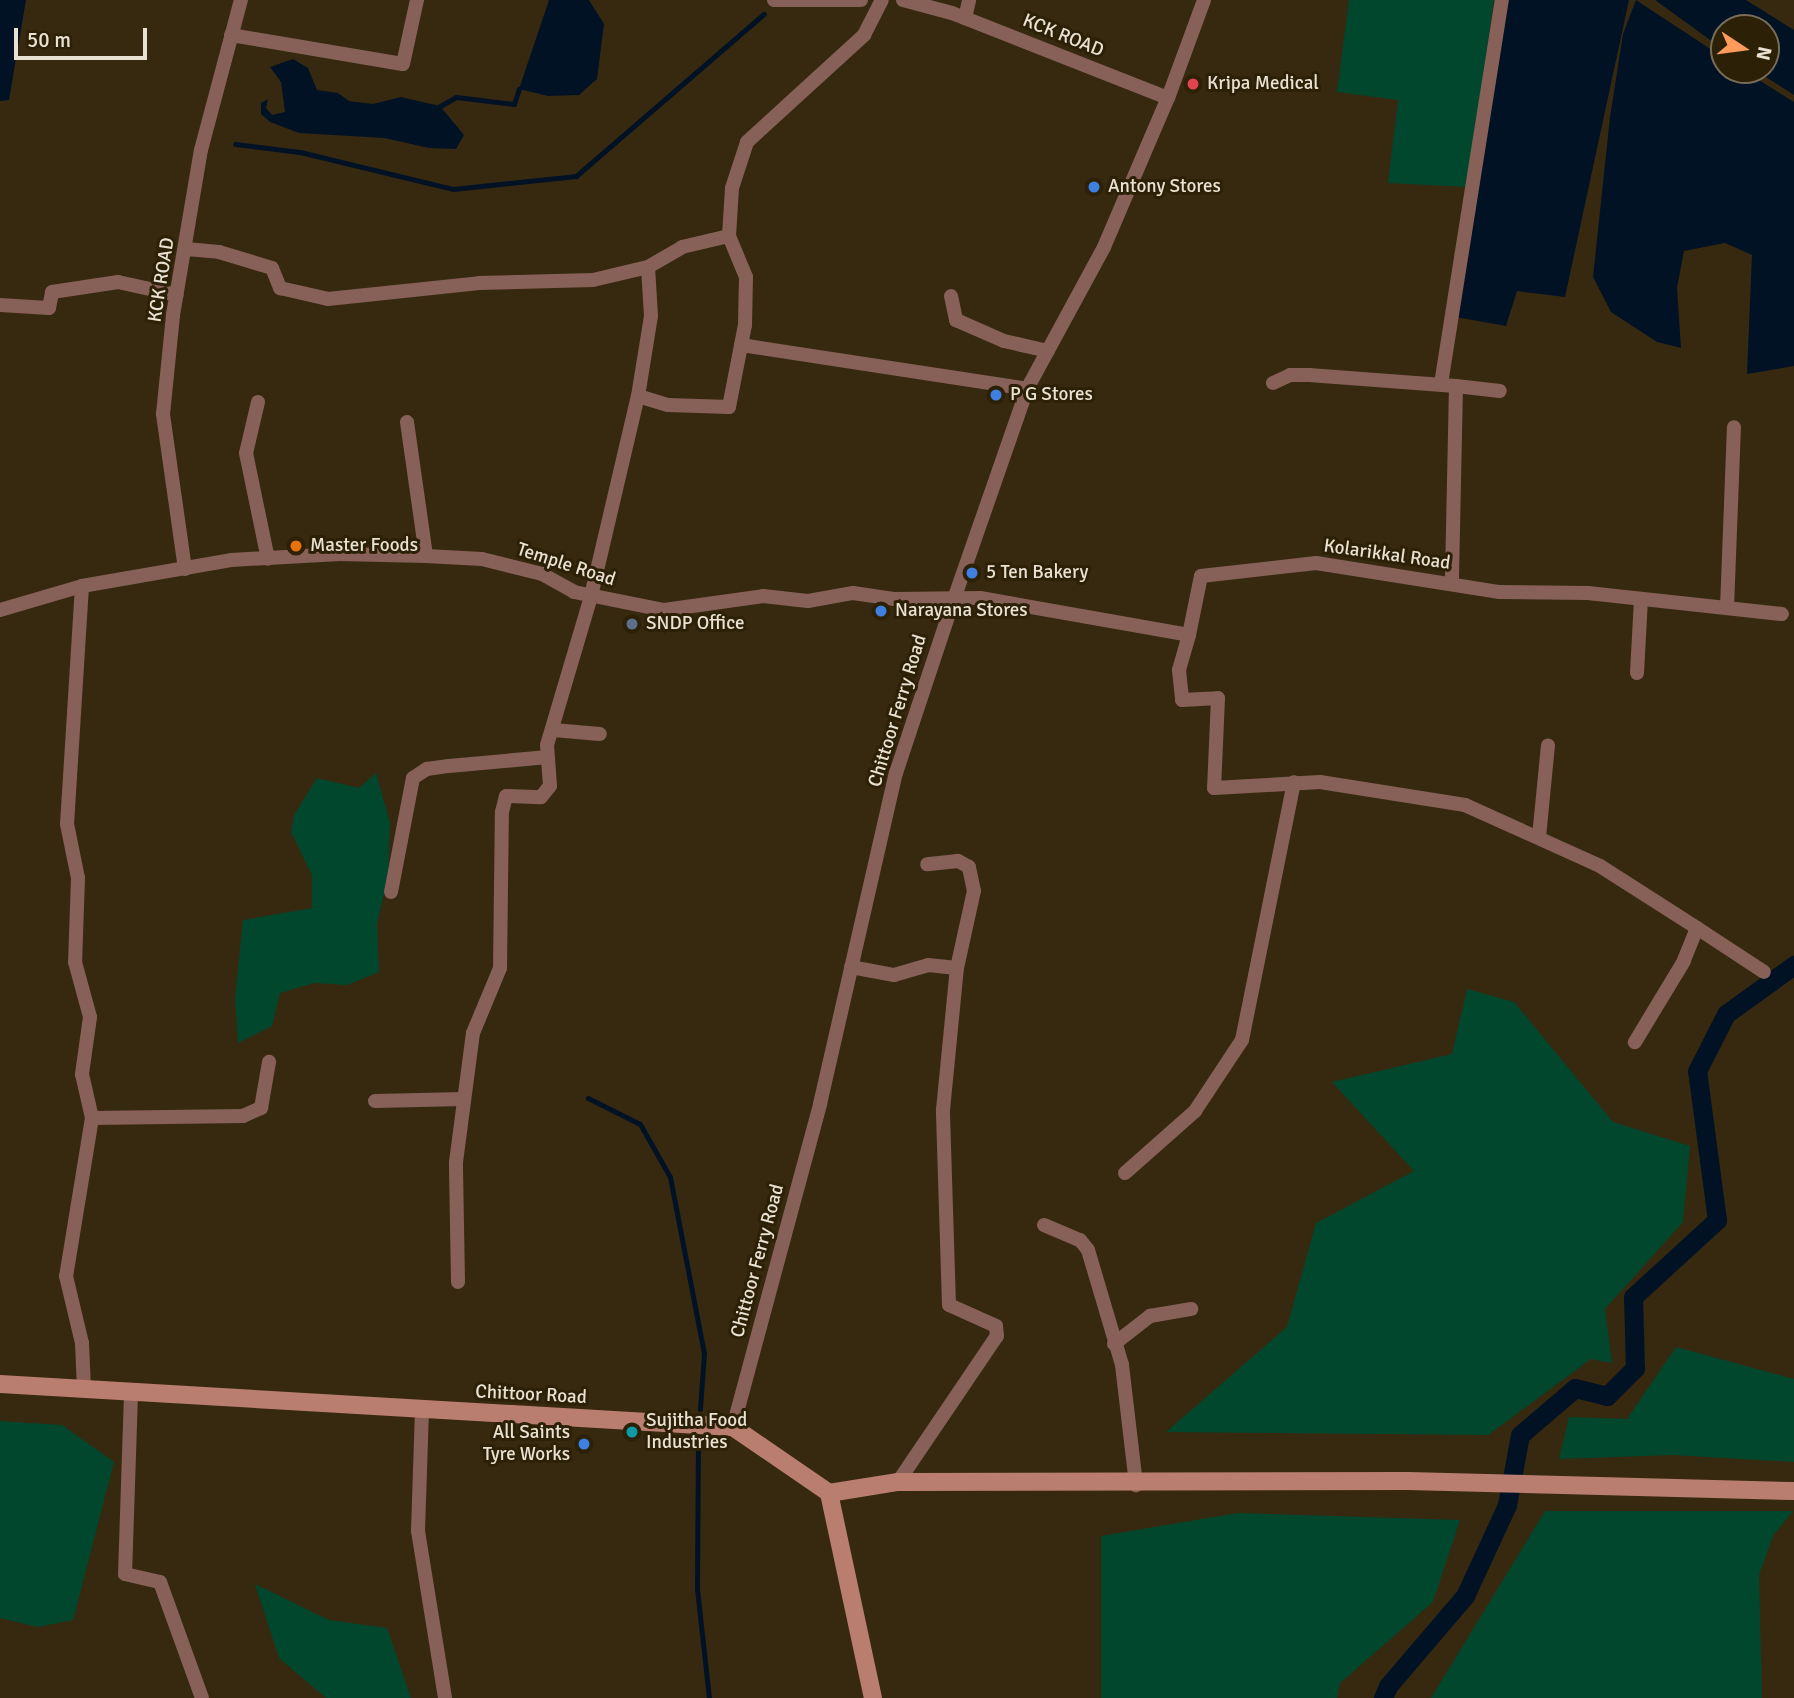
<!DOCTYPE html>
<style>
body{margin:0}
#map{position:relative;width:1794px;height:1698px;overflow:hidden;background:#372910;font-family:Signika,sans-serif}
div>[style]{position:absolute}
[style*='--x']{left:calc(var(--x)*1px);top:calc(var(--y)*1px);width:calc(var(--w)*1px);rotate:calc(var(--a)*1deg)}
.green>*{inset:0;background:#00472e}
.water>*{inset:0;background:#021225}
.stream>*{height:5px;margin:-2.5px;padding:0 2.5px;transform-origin:2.5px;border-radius:2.5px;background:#021225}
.canal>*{height:19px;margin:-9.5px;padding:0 9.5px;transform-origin:9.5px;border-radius:9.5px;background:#021225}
.minor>*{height:14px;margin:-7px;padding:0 7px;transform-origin:7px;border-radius:7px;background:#876158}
.secondary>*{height:18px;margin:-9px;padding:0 9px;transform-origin:9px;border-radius:9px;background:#ba7e71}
.dots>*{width:19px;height:19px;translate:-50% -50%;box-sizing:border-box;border:4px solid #2c2006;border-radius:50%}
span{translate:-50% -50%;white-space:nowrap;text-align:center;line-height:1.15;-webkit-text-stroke:6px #2c2006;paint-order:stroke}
.street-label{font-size:19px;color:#e9e1d2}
.poi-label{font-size:19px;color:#e9e1d2}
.left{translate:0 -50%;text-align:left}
.right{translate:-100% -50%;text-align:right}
.north{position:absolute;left:1710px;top:14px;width:70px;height:70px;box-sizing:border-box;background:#2c2006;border:2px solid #786d58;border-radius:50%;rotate:103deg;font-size:19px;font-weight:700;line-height:28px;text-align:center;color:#e9e1d2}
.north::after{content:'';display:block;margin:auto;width:24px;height:32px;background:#ff9b5a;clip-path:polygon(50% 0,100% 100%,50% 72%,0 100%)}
.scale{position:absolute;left:14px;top:28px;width:133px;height:32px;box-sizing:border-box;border:4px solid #e9e1d2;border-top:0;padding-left:9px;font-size:21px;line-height:24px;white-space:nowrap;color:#e9e1d2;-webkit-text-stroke:5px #2c2006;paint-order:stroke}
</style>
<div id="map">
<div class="green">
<i style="clip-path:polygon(1349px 0,1494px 0,1467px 187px,1388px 183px,1398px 100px,1337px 92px)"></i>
<i style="clip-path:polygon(376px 773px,390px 823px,388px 877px,377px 924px,379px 972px,347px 985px,314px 983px,280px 993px,272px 1026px,238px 1043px,235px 999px,243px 920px,312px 908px,312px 875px,291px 832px,294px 815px,317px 778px,359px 788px)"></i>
<i style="clip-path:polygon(1467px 989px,1514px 1002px,1613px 1122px,1690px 1146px,1683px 1222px,1605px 1309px,1612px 1363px,1591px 1359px,1488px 1435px,1166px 1432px,1287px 1327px,1316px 1223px,1414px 1171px,1332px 1082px,1452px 1054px)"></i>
<i style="clip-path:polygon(1676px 1347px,1794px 1379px,1794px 1462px,1673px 1455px,1559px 1459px,1569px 1417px,1627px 1419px)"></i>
<i style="clip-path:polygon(0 1421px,62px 1425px,114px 1462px,73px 1620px,38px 1627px,0 1618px)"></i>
<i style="clip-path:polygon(1545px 1511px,1793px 1511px,1773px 1536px,1759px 1575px,1762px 1698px,1431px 1698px)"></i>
<i style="clip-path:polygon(1238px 1513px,1460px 1520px,1433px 1602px,1340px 1683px,1337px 1698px,1101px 1698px,1101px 1536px)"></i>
<i style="clip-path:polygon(255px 1584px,329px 1620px,387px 1628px,411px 1698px,326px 1698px,279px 1658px)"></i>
</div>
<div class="water">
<i style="clip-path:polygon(0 0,26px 0,9px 100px,0 101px)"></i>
<i style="clip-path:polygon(549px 0,589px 0,604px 24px,597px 79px,579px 95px,548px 96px,519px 89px)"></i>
<i style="clip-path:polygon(1507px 0,1629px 0,1565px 297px,1517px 291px,1506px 326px,1455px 317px)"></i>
<i style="clip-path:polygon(1636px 0,1724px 58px,1724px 70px,1743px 70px,1794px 102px,1794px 366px,1747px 374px,1752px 255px,1725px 243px,1684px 251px,1677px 288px,1681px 348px,1657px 342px,1611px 312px,1593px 277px,1610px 117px,1623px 34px)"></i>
<i style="clip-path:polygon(1655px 0,1746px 0,1794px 30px,1794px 95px,1755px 70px,1766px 70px,1766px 28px,1724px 28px,1724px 50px)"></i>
<i style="clip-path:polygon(293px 59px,308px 68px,317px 90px,338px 93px,349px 101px,373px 104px,401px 97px,440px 106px,464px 135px,456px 149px,429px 148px,384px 138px,299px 133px,270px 122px,261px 114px,261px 103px,268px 99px,266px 108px,272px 115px,285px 112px,281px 82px,270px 67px)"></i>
</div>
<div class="stream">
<i style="--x:440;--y:106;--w:18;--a:-29"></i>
<i style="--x:456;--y:97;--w:58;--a:6.9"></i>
<i style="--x:514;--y:104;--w:16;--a:-72"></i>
<i style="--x:235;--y:144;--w:65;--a:7"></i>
<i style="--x:300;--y:152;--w:157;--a:13.6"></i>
<i style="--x:453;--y:189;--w:124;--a:-6"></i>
<i style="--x:576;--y:176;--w:248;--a:-40.8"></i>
<i style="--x:588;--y:1098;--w:58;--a:26.6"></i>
<i style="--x:640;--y:1124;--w:61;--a:60.5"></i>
<i style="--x:670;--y:1177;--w:179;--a:79.1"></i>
<i style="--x:704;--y:1353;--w:56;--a:94.1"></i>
<i style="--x:698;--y:1441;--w:148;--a:90.4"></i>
<i style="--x:697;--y:1589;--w:110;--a:83.7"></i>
</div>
<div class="canal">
<i style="--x:1383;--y:1698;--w:13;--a:-67"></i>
<i style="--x:1388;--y:1686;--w:118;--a:-49.5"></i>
<i style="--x:1465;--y:1596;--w:100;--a:-65.2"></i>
<i style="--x:1507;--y:1505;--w:71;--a:-79.5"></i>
<i style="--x:1520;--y:1435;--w:72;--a:-40.5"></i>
<i style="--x:1575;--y:1388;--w:33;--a:14"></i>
<i style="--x:1607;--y:1396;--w:40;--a:-45"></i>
<i style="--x:1635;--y:1368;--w:71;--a:-91.6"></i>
<i style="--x:1633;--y:1297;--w:114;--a:-42.5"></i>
<i style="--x:1717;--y:1220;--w:150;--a:-97.6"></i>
<i style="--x:1697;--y:1071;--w:64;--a:-63"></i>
<i style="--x:1726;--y:1014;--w:84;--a:-35.8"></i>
</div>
<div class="minor">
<i style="--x:774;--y:0;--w:87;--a:0"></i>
<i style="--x:903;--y:0;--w:51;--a:14.9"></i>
<i style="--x:952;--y:13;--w:232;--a:21.5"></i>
<i style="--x:965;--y:18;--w:18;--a:-77"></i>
<i style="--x:231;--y:35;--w:174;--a:9.6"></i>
<i style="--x:403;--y:64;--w:66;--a:-77.7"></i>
<i style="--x:186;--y:249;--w:33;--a:5"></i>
<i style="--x:219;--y:252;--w:55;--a:16.8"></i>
<i style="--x:272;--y:268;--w:22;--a:68"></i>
<i style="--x:280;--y:288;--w:49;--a:12.9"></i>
<i style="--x:328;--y:299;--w:152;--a:-6"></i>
<i style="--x:479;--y:283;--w:114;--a:-1.5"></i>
<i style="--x:593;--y:280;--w:57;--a:-13.3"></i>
<i style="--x:648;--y:267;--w:39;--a:-30"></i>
<i style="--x:682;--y:247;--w:48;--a:-13.2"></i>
<i style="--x:729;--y:236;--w:48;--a:-86.4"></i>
<i style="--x:732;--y:188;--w:48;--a:-71.9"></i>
<i style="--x:747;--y:142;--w:159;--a:-42.4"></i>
<i style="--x:864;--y:35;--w:39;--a:-63"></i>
<i style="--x:648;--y:267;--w:49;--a:86.5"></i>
<i style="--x:651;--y:316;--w:81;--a:99.2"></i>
<i style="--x:638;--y:396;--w:31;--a:17"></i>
<i style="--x:668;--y:405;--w:61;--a:1.9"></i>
<i style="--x:729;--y:407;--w:84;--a:-79"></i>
<i style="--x:745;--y:325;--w:48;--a:-88.8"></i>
<i style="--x:746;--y:277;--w:44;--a:-112.5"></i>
<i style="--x:951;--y:296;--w:25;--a:78"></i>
<i style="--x:956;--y:320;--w:52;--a:23.6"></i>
<i style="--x:1004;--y:341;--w:45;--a:12.8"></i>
<i style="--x:0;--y:305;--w:49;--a:3.5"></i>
<i style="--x:49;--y:308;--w:16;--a:-79"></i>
<i style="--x:52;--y:292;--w:67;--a:-8.6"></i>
<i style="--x:118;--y:282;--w:60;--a:12.4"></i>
<i style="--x:741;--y:345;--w:289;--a:8.7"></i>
<i style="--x:1273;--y:383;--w:19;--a:-25"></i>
<i style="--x:1290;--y:375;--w:19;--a:0"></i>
<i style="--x:1309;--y:375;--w:147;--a:4.3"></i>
<i style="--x:1456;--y:386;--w:198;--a:91.2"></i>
<i style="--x:1441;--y:384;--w:389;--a:-81"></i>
<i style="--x:1456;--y:386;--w:44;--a:6.5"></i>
<i style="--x:258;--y:402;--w:52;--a:103.2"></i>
<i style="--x:246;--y:453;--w:108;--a:78.3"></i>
<i style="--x:407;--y:422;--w:135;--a:81.9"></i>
<i style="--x:185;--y:569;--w:157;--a:-98.1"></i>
<i style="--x:163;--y:414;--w:100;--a:-84.2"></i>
<i style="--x:173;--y:315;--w:167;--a:-80.4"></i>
<i style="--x:201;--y:150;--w:155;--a:-75.1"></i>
<i style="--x:82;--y:586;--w:151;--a:-9.9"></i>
<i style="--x:231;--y:560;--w:109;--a:-3.2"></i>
<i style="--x:340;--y:554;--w:86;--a:1.3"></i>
<i style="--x:426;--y:556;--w:56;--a:3.1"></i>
<i style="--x:482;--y:559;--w:62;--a:14"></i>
<i style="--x:542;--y:574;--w:37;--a:29"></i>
<i style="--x:574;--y:592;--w:92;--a:11.3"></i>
<i style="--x:664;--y:610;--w:100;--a:-8"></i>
<i style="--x:763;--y:596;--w:45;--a:6.3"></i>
<i style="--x:808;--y:601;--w:46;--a:-10.1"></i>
<i style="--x:853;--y:593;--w:41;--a:8.3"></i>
<i style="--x:894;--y:599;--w:86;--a:-0.7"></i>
<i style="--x:980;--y:598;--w:212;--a:10"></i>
<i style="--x:1189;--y:635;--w:60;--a:-78.5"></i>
<i style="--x:1201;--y:576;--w:116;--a:-6.4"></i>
<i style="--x:1316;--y:563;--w:186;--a:9"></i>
<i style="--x:1500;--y:592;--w:88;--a:0.7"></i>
<i style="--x:1588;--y:593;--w:195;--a:6.2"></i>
<i style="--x:1727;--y:608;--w:181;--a:-87.8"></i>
<i style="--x:0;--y:610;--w:85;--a:-16.3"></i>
<i style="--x:82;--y:586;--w:238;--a:93.6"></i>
<i style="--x:67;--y:824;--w:55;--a:78.5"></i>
<i style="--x:78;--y:878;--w:84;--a:92"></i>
<i style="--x:75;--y:962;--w:57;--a:74.7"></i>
<i style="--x:90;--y:1017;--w:58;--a:98"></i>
<i style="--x:82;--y:1074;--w:45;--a:77.2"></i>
<i style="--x:92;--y:1118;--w:160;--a:99.3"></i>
<i style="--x:66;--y:1276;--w:69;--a:76.6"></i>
<i style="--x:82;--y:1343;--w:45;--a:87.5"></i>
<i style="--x:1189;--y:635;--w:36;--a:106"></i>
<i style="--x:1179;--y:670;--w:30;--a:84"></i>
<i style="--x:1182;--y:700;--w:36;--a:-3"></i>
<i style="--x:1218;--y:698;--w:90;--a:92.5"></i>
<i style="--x:1214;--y:788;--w:106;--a:-3.2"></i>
<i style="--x:1320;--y:782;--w:147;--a:9"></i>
<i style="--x:1465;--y:805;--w:148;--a:24.3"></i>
<i style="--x:1600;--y:866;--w:115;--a:32.6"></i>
<i style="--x:1697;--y:928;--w:35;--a:112"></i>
<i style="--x:1684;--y:961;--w:95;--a:121.2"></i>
<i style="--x:1637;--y:673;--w:74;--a:-86.9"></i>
<i style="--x:553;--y:730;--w:47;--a:4.9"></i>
<i style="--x:1539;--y:837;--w:92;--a:-84.4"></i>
<i style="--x:391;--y:892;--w:116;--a:-79.1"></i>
<i style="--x:413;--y:778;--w:17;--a:-33"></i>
<i style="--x:427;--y:769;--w:22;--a:-8"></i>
<i style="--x:449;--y:766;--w:99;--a:-5.2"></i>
<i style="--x:1697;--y:928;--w:80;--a:33.3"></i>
<i style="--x:851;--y:967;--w:44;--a:10.5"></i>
<i style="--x:894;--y:975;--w:35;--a:-16"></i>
<i style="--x:928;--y:965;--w:29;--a:6"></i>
<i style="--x:375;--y:1101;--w:89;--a:-1.3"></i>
<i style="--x:92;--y:1118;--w:151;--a:-0.8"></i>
<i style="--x:243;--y:1116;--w:20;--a:-24"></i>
<i style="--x:261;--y:1108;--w:47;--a:-80.1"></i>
<i style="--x:1125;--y:1173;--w:94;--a:-41.5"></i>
<i style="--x:1195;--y:1111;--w:85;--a:-56.5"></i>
<i style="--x:1242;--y:1040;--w:263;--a:-78.6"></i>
<i style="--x:1044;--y:1225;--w:39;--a:23"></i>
<i style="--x:1080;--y:1240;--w:13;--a:51"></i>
<i style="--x:1088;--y:1250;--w:120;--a:73.5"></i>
<i style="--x:1122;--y:1365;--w:121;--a:83.3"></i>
<i style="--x:458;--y:1282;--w:120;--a:-91"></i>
<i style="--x:456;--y:1162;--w:130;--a:-82.5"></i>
<i style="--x:473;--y:1033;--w:70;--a:-67.4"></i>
<i style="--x:500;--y:968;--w:156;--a:-89.3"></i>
<i style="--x:502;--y:812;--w:16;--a:-76"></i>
<i style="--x:506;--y:796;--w:35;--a:2"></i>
<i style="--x:541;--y:797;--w:14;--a:-51"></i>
<i style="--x:550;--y:786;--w:41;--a:-94.2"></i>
<i style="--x:547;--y:745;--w:155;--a:-73.5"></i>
<i style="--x:591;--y:596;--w:205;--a:-76.8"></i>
<i style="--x:1114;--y:1344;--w:46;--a:-37.9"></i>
<i style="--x:1150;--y:1316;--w:42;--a:-9.7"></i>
<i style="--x:131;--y:1394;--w:180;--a:91.9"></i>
<i style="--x:125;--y:1574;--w:36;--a:13"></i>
<i style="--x:160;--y:1582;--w:123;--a:70.1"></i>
<i style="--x:422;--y:1410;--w:121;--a:91.9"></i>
<i style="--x:418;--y:1531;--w:169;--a:80.8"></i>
<i style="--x:733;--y:1427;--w:335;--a:-74.9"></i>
<i style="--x:820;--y:1104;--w:340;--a:-77.1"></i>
<i style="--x:896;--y:773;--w:183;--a:-71.6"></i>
<i style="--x:954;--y:599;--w:222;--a:-70.8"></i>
<i style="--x:1027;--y:389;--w:162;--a:-61.5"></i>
<i style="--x:1104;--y:247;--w:162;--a:-66.8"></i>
<i style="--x:1168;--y:98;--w:104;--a:-69.8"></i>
<i style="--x:898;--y:1482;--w:176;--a:-55.9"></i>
<i style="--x:997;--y:1336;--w:10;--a:-96"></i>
<i style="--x:996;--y:1326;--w:51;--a:-155.9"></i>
<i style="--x:949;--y:1305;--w:195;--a:-91.8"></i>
<i style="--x:943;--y:1110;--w:143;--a:-84.4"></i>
<i style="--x:957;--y:968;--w:79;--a:-77.6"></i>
<i style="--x:974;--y:891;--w:25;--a:-102"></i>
<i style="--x:969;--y:867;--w:13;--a:-151"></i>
<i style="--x:958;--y:861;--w:31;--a:174"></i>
</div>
<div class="secondary">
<i style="--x:0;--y:1384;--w:734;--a:3.36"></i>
<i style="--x:733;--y:1427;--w:116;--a:34.5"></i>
<i style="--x:829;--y:1493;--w:210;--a:77.9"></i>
<i style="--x:829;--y:1493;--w:70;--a:-9.1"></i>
<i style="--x:898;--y:1482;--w:510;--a:-0.11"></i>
<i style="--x:1408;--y:1481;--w:386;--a:1.5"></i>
</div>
<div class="dots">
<i style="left:1193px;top:84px;background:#e0444e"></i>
<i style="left:1094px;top:187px;background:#3f7fe0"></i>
<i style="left:996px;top:395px;background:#3f7fe0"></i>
<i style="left:296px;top:546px;background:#e8710a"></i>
<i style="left:972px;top:573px;background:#3f7fe0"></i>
<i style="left:881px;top:611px;background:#3f7fe0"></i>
<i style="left:632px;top:624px;background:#5c6f8a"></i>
<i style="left:632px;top:1432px;background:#0f9aa8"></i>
<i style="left:584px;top:1444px;background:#3f7fe0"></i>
</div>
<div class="street-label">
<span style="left:1063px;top:36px;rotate:22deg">KCK ROAD</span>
<span style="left:162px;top:280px;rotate:-81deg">KCK ROAD</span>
<span style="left:1387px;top:555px;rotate:8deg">Kolarikkal Road</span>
<span style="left:566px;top:565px;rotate:18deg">Temple Road</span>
<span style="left:898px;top:711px;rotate:-73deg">Chittoor Ferry Road</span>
<span style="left:758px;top:1261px;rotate:-75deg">Chittoor Ferry Road</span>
<span style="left:531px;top:1395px;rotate:3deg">Chittoor Road</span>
</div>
<div class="poi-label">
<span class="left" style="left:1207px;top:84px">Kripa Medical</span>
<span class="left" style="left:1108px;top:187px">Antony Stores</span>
<span class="left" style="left:1010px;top:395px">P G Stores</span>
<span class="left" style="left:310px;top:546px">Master Foods</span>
<span class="left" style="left:986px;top:573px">5 Ten Bakery</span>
<span class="left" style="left:895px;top:611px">Narayana Stores</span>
<span class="left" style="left:646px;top:624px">SNDP Office</span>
<span class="left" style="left:646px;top:1432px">Sujitha Food<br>Industries</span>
<span class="right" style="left:570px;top:1444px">All Saints<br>Tyre Works</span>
</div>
<div class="north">N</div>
<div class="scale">50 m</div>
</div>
